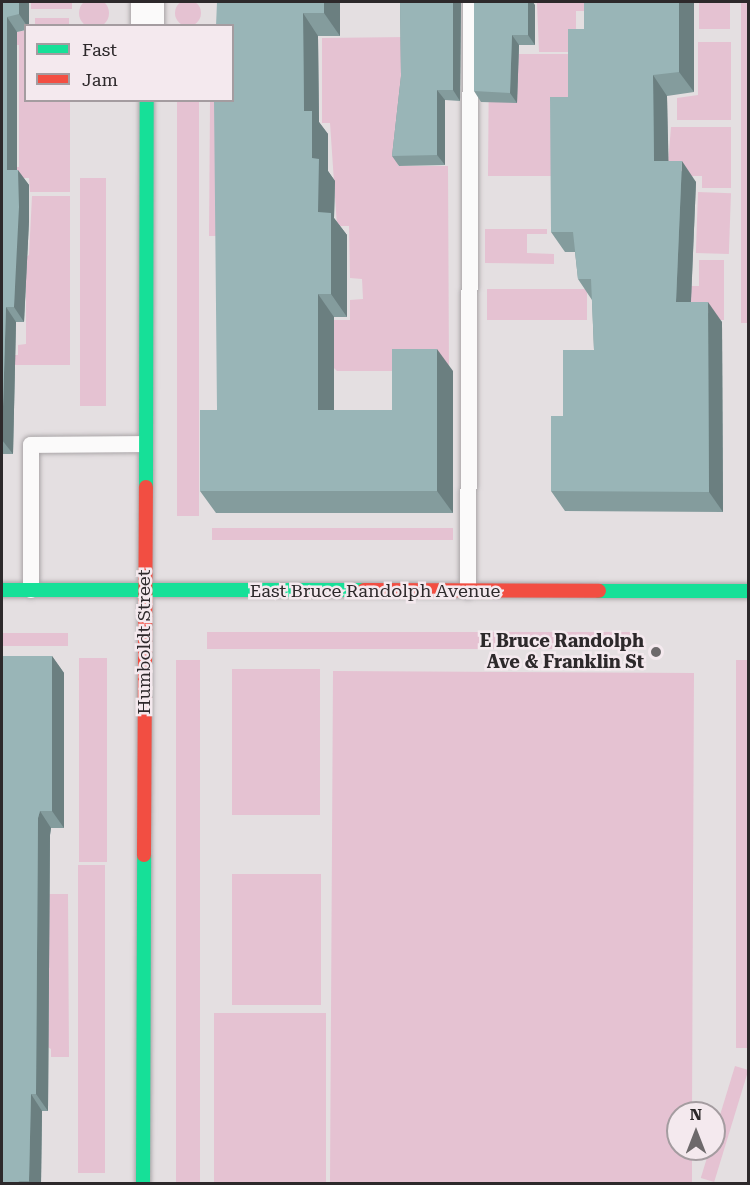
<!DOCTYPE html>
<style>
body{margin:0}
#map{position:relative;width:750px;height:1185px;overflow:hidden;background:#e4dfe1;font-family:"Roboto Serif",serif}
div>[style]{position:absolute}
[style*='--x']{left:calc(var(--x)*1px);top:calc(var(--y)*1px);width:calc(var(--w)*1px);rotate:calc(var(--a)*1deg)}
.green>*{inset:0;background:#e5c2d2;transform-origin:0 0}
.round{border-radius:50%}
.roads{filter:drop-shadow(0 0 2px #a9a5a7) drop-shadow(0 0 2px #a9a5a7)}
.lane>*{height:16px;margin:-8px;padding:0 8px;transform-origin:8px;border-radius:8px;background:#fbfafa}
.street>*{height:33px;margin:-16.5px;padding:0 16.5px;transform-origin:16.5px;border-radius:16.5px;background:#fbfafa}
.fast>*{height:14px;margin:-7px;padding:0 7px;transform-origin:7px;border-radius:7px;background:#16e098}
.jam>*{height:14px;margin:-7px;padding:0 7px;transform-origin:7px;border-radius:7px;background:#f24e42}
.wall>*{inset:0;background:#849c9d}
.shaded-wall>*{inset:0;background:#6b7f80}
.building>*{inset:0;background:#99b5b7}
.dots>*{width:16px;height:16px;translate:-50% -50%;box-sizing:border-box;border:3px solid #f4e9ee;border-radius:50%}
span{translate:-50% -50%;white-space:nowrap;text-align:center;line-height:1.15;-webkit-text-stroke:5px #f4e9ee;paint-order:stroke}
.street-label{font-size:18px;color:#2d292b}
.poi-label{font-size:18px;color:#2d292b;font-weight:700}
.right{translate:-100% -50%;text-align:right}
.frame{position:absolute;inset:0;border:3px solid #2d292b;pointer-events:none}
.legend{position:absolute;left:24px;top:24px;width:210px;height:78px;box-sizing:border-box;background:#f4e9ee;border:2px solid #a49ca0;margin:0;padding:8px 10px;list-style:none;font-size:18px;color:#2d292b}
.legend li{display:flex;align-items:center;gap:12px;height:30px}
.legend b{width:30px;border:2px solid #a49ca0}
.north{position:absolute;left:666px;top:1101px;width:60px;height:60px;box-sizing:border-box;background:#f4e9ee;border:2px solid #a49ca0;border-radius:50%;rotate:0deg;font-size:16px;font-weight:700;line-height:24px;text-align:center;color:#2d292b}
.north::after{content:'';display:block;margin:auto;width:21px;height:27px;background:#6d696b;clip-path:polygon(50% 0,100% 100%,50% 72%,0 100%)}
</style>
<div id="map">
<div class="green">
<i class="round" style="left:79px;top:-2px;width:30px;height:30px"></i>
<i class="round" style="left:175px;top:0;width:26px;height:26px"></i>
<i style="left:31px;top:2px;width:41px;height:7px"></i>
<i style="clip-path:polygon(523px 2px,595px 2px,595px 11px,576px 11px,576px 52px,539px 52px,537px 3px)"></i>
<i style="left:699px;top:2px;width:31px;height:27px"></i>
<i style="left:741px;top:2px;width:7px;height:321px"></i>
<i style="left:35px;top:18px;width:34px;height:7px"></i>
<i style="clip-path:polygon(21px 31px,25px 31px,26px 100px,70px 101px,70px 192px,30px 192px,29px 178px,13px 178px,13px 167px,19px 167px,19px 45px,11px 45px,11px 34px)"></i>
<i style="clip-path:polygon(407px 37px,398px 166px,448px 166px,449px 371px,337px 371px,331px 365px,331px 320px,350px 320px,350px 300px,363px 299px,362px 279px,350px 278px,349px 226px,337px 226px,330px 123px,322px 123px,322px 38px)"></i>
<i style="clip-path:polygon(698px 42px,731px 42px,731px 120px,677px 120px,677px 98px,698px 95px)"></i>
<i style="clip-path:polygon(489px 54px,578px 54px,664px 176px,488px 176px)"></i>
<i style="left:177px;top:101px;width:22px;height:415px"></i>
<i style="clip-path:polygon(210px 101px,227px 101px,232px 236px,209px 236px)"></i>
<i style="clip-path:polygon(671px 127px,731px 127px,731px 188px,702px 188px,702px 176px,667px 176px)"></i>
<i style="left:80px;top:178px;width:26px;height:228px"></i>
<i style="left:698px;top:192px;width:33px;height:61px;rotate:2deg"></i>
<i style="clip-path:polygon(32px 196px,70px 196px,70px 365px,2px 365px,2px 355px,18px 355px,18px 345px,26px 344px,26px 278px,17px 263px,29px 255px)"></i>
<i style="clip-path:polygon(485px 229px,547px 229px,547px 234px,527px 234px,527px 253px,554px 254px,554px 264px,485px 263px)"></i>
<i style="clip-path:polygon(699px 260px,724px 260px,724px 320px,627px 320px,631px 286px,699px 286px)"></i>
<i style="left:487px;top:289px;width:100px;height:31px"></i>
<i style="left:212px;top:528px;width:241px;height:12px"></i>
<i style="left:207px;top:632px;width:425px;height:17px"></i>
<i style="left:2px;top:633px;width:66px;height:13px"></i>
<i style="left:79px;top:658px;width:28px;height:204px"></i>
<i style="left:176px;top:660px;width:24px;height:523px"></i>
<i style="left:736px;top:660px;width:12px;height:388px"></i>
<i style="left:232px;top:669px;width:88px;height:146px"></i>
<i style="clip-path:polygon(333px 671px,694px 673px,692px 1113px,678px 1113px,678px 1149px,692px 1149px,692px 1183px,330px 1183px)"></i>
<i style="left:78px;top:865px;width:27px;height:308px"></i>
<i style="left:232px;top:874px;width:89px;height:131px"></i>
<i style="clip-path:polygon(49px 894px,68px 894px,69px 1057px,51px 1057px,51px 1049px,2px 1021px,49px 1021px,49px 967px,2px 948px,49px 948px)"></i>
<i style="left:214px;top:1013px;width:112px;height:170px"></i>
<i style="left:735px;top:1066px;width:14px;height:117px;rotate:17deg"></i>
</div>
<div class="roads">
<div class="lane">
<i style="--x:31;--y:590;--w:145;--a:-90"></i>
<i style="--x:31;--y:445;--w:114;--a:-0.5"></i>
<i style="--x:468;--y:591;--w:589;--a:-89.71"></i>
</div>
<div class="street">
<i style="--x:147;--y:26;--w:24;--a:-90"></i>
</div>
<div class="fast">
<i style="--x:146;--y:487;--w:387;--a:-89.9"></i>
<i style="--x:2;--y:590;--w:362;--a:0"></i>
<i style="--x:599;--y:591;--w:149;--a:0"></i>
<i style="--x:143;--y:1184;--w:329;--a:-89.8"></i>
</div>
<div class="jam">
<i style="--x:364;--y:590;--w:235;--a:0.2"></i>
<i style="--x:144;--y:855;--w:368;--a:-89.7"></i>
</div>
</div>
<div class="wall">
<i style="clip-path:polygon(2px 2px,29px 2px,29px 26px,26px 26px,26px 30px,17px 32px,17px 170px,29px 185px,29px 221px,24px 322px,16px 322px,13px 454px,2px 454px)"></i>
<i style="clip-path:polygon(217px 2px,340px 2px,340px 36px,318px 36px,319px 122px,328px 134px,328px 171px,335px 181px,334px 218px,347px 235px,347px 317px,334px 317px,334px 410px,392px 410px,453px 371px,453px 513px,216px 513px,200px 491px,217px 410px)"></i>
<i style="clip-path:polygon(400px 2px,461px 2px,460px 101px,445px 100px,445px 165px,399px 166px,392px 156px,401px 76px)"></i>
<i style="clip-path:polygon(474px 2px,535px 5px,535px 45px,519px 45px,517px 103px,481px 102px,474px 91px)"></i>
<i style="clip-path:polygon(694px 2px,694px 92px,667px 96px,668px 161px,696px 182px,691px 302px,722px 322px,723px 512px,565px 511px,551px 491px,563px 416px,594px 350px,592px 300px,578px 279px,575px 252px,565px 252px,551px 232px,568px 97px,584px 29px)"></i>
<i style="clip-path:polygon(52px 656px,64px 673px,64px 828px,51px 828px,50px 835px,48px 1111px,42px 1111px,41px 1184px,2px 1184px)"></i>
</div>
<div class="shaded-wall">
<i style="clip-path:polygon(19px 2px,29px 2px,29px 26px,27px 26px,19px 14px)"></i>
<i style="clip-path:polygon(324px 2px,340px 2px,340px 36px,324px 13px)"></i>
<i style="clip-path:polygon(453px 2px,461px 2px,460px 101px,453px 90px)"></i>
<i style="clip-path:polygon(528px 2px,533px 2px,535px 5px,535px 45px,528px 35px)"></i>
<i style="clip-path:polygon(679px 2px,694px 2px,694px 92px,679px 72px)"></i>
<i style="clip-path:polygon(303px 13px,318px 36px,319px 122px,328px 134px,328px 171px,335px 181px,334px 218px,347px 235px,347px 317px,331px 294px,318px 212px,312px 158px,304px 111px)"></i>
<i style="clip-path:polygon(7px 17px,17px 32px,17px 185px,7px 170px)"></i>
<i style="clip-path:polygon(512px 35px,519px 45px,517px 103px,510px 93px)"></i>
<i style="clip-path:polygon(653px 75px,667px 96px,669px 182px,654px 161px)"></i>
<i style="clip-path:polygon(437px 90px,445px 100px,445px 165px,437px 155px)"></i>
<i style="clip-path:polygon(682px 161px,696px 182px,690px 322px,676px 302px)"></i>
<i style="clip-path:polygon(18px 170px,29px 185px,29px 221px,24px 322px,14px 307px)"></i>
<i style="clip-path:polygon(318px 294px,334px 317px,334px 433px,318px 410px)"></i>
<i style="clip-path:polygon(708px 302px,722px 322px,723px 512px,709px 492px)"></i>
<i style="clip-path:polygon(6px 307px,16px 322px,13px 454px,2px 440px)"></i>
<i style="clip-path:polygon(437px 349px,453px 371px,453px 513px,437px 491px)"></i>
<i style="clip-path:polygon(52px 656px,64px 673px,64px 828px,52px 811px)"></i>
<i style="clip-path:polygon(40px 811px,51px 828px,50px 835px,48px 1111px,36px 1094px,38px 818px)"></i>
<i style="clip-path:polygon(31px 1094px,42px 1111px,41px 1184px,30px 1184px,29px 1181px)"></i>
</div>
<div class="building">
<i style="clip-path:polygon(2px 2px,19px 2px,19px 14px,7px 17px,7px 170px,18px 170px,19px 207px,14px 307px,6px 307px,2px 440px)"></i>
<i style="clip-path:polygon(217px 2px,324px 2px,324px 13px,303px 13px,304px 111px,312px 111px,312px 158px,319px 159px,318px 212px,331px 213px,331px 294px,318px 294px,318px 410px,392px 410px,392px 349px,437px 349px,437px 491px,200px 491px,200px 410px,217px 410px,214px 100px,232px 100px,232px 26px,216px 26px)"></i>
<i style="clip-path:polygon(400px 2px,453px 2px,453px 90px,437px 90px,437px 155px,392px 156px,401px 76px)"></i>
<i style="clip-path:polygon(474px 2px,528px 2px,528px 35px,512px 35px,510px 93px,474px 91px)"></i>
<i style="clip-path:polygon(584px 2px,679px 2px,679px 72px,653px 75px,654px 161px,682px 161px,676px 302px,708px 302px,709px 492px,551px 491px,551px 416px,563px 416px,563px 350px,594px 350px,591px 279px,578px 279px,573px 232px,551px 232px,550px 97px,568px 97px,568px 29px,584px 29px)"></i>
<i style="clip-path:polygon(2px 656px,52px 656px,52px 811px,40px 811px,38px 818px,36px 1094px,31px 1094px,29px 1181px,19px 1181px,18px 1184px,2px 1184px)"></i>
</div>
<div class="dots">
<i style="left:656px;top:652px;background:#6d696b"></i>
</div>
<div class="street-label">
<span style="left:375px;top:591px">East Bruce Randolph Avenue</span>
<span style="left:144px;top:642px;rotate:-90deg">Humboldt Street</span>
</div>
<div class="poi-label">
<span class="right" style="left:644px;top:652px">E Bruce Randolph<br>Ave &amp; Franklin St</span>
</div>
<div class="frame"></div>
<ul class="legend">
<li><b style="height:8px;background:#16e098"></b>Fast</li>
<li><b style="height:8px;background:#f24e42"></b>Jam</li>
</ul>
<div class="north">N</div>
</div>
